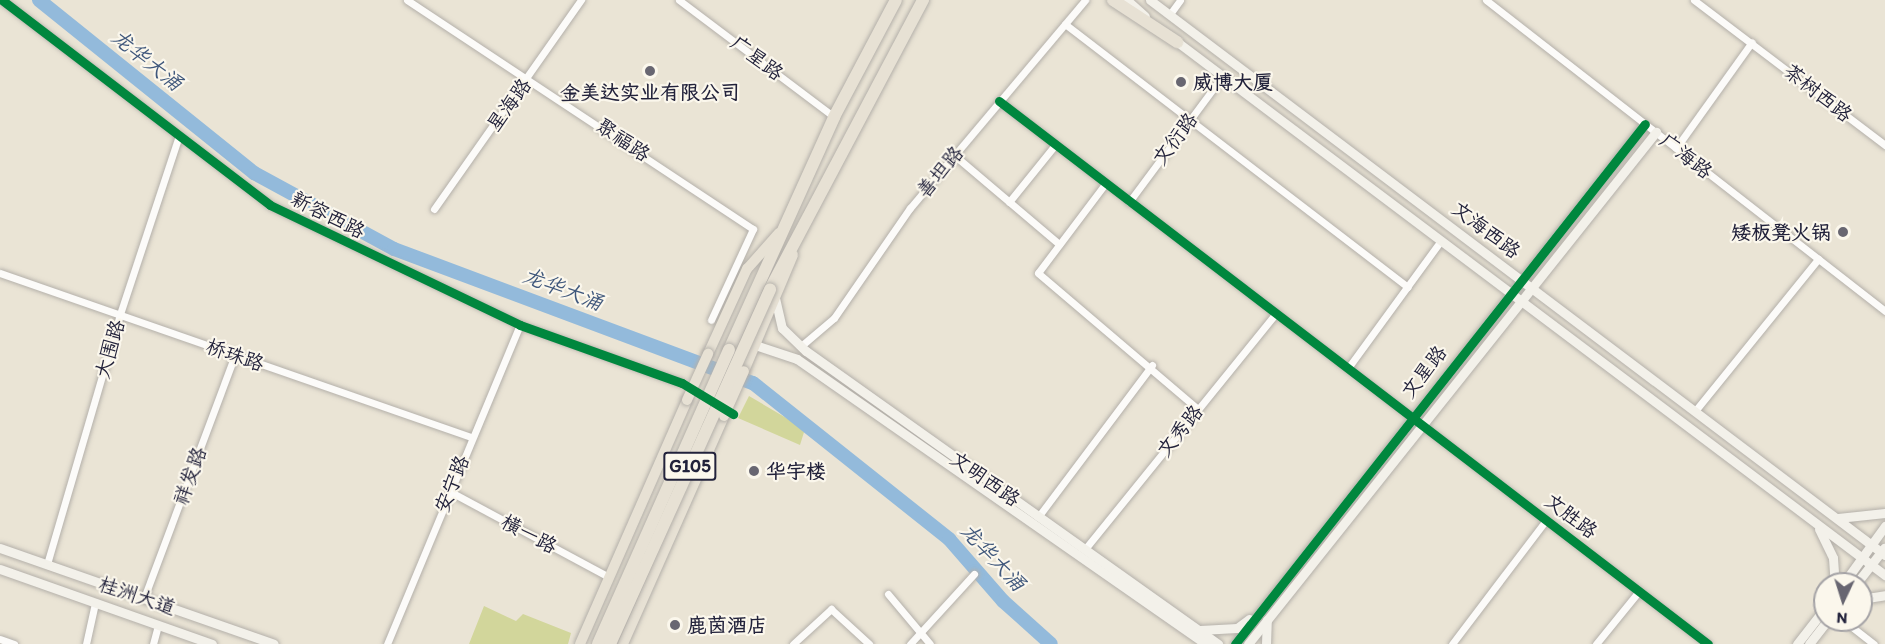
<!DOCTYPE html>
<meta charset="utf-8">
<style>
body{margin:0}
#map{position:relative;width:1885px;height:644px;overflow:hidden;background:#eae4d5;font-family:Itim,"LXGW WenKai TC",sans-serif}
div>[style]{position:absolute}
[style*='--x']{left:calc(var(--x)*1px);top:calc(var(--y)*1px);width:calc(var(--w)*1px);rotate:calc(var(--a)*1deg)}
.green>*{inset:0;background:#d2d69b}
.river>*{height:14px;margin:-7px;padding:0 7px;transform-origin:7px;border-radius:7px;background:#93badb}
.street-tunnel>*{height:7px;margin-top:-3.5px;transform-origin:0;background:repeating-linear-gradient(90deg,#c2bdb6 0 7px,transparent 0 10.5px)}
.roads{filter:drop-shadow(0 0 2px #b4b0aa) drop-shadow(0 0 2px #b4b0aa)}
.street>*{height:7px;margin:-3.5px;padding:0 3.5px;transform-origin:3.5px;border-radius:3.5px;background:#fcfbf9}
.secondary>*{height:9px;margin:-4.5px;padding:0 4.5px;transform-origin:4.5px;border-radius:4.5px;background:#f3f1ea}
.primary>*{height:10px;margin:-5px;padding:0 5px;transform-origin:5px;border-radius:5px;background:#e7e1d4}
.highway>*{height:12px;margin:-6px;padding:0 6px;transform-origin:6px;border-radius:6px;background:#e7e1d4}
.bridges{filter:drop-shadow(0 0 2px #b4b0aa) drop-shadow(0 0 2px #b4b0aa)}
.primary-bridge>*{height:10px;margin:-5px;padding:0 5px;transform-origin:5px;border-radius:5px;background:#e7e1d4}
.highway-bridge>*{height:12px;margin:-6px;padding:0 6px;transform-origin:6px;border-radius:6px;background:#e7e1d4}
.cycleway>*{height:9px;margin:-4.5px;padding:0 4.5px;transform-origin:4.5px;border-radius:4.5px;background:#00873e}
.dots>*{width:16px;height:16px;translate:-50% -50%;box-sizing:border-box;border:3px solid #fbf7ec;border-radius:50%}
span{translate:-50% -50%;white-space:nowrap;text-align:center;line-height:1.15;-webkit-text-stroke:4.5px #fbf7ec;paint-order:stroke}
.shield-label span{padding:2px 4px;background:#fbf7ec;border:2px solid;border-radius:4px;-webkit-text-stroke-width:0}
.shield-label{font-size:18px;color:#22223b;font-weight:700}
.street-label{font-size:20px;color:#22223b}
.poi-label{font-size:20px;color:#22223b;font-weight:700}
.left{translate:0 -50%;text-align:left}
.right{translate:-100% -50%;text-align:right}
.water-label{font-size:21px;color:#40587c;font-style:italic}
.north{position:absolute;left:1813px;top:572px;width:60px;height:60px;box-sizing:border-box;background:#fbf7ec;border:2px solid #a4a2a5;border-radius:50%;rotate:184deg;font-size:16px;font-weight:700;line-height:24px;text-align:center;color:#22223b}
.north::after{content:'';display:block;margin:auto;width:21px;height:27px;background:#686671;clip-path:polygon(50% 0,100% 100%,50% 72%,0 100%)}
</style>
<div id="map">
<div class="green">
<i style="clip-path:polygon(749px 396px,805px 429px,800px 445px,738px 418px)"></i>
<i style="clip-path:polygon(484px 606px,516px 621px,523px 614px,571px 633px,568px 644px,469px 644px)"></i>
</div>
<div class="river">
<i style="--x:39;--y:0;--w:276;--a:38.8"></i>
<i style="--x:254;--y:173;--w:159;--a:28.5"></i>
<i style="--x:394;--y:249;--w:383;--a:20.5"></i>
<i style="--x:753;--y:383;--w:251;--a:38.5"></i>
<i style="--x:949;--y:539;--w:82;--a:48.9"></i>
<i style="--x:1003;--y:601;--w:64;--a:41.9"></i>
</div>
<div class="street-tunnel">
<i style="--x:682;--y:383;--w:33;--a:31"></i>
</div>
<div class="roads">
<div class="street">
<i style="--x:2;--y:0;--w:337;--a:37.4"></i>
<i style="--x:270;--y:205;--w:277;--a:25.6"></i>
<i style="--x:520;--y:325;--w:172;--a:19.7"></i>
<i style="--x:407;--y:0;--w:415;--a:33.5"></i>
<i style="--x:753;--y:229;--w:100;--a:114.8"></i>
<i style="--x:679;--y:0;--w:194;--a:37"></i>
<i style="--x:1486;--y:0;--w:506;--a:37.93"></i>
<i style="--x:1694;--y:0;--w:240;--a:37.2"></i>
<i style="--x:1170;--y:14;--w:17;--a:-54"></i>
<i style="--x:1065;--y:24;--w:432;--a:37.5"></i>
<i style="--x:999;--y:101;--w:893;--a:37.45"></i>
<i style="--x:1676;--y:148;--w:130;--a:-54.4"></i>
<i style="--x:954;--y:155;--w:138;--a:40.3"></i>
<i style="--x:1105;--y:184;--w:111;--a:127"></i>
<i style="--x:1038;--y:273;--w:210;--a:40.4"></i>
<i style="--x:1009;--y:202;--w:73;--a:-51.1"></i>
<i style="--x:1129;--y:202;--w:156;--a:-53.4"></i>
<i style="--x:434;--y:209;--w:256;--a:-54.9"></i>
<i style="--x:0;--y:273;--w:499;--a:19.2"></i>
<i style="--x:801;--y:346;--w:43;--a:-40.3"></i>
<i style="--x:834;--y:318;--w:134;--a:-55.4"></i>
<i style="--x:910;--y:208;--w:272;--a:-49.9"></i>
<i style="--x:1348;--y:368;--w:156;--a:-53.9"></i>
<i style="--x:1695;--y:411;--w:196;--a:-51"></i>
<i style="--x:449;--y:491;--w:182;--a:28.3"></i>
<i style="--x:1038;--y:517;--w:190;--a:-53.1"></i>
<i style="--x:1085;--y:549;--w:304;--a:-51"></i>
<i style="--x:47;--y:564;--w:260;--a:-73.7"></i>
<i style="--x:120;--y:314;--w:188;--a:-71.7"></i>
<i style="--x:888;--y:594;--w:65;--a:50"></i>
<i style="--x:144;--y:598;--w:260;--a:-69.5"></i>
<i style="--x:1843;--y:620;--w:39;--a:38"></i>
<i style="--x:0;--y:639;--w:15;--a:20"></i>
<i style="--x:86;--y:644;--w:42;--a:-77.6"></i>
<i style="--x:153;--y:644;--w:20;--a:-75"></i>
<i style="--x:387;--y:644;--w:346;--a:-67.4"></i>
<i style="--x:793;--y:644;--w:52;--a:-42.6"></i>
<i style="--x:831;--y:609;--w:52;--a:42.6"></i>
<i style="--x:910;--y:644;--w:95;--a:-47.6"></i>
<i style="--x:1452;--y:644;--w:156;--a:-52.8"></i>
<i style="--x:1596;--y:644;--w:68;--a:-50.9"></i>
</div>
<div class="secondary">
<i style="--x:1127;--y:0;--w:24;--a:42"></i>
<i style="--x:1150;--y:0;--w:921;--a:37.06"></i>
<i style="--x:1172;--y:38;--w:893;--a:36.99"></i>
<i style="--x:775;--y:298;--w:31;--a:77"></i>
<i style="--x:782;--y:328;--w:33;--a:44"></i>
<i style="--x:806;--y:351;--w:506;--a:35.42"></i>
<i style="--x:755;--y:345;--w:44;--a:18.4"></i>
<i style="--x:797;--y:359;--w:498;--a:34.9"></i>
<i style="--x:1838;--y:518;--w:47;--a:-6.1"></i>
<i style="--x:1819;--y:529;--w:32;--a:64"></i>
<i style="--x:1833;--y:558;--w:26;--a:86"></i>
<i style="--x:0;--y:548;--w:290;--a:19.3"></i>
<i style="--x:0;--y:569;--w:225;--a:19.5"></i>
<i style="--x:1843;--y:584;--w:72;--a:-54.1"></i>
<i style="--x:1856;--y:584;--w:46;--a:-52.1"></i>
<i style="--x:1861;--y:599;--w:24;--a:-9"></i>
<i style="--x:1200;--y:630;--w:37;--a:-3"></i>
<i style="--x:1237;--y:628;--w:15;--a:-37"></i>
<i style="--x:1235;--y:644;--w:662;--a:-51.75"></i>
<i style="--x:1248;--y:644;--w:655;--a:-51.45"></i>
<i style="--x:1266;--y:644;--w:24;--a:-88"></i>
<i style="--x:1797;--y:644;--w:46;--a:-52.1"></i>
<i style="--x:1809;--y:644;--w:31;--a:-52"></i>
</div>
<div class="primary">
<i style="--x:708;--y:354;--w:94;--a:-65.4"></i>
<i style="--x:747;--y:269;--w:48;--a:-48.4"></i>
<i style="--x:744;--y:371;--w:126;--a:-67.1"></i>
<i style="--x:580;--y:644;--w:266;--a:-66.3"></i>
<i style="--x:623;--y:644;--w:249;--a:-66.1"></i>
</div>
<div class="highway">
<i style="--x:1113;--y:0;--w:77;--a:33.3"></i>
<i style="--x:770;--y:289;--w:327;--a:-62.1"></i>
<i style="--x:729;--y:350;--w:256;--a:-65.7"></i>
<i style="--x:834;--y:117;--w:132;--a:-62.1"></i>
</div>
</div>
<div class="bridges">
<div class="primary-bridge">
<i style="--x:687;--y:400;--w:51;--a:-65.5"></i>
<i style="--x:724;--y:416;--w:49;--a:-66"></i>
</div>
<div class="highway-bridge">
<i style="--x:598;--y:644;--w:322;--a:-66"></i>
<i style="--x:610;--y:644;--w:389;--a:-65.7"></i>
</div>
</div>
<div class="cycleway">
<i style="--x:2;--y:0;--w:337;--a:37.4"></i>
<i style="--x:270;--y:205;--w:277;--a:25.6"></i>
<i style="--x:520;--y:325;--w:172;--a:19.7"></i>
<i style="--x:682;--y:383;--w:60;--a:31.3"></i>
<i style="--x:999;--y:101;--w:893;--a:37.45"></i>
<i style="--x:1235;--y:644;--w:662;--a:-51.75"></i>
</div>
<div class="dots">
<i style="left:650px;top:71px;background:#686671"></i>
<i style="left:1181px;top:82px;background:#686671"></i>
<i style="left:1843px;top:232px;background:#686671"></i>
<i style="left:754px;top:471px;background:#686671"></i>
<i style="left:675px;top:625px;background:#686671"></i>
</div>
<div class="shield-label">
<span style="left:690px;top:466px">G105</span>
</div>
<div class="street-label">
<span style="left:757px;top:58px;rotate:37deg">广星路</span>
<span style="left:1818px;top:93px;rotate:38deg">茶树西路</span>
<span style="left:509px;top:105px;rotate:-54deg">星海路</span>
<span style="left:1175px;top:139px;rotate:-53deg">文衍路</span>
<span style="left:623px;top:140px;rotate:34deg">聚福路</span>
<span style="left:1686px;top:156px;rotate:38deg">广海路</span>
<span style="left:940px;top:172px;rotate:-50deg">善坦路</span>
<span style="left:328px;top:215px;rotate:27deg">新容西路</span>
<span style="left:1486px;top:230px;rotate:37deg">文海西路</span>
<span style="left:110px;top:349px;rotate:-74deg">大围路</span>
<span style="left:235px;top:355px;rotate:19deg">桥珠路</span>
<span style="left:1424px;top:372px;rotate:-52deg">文星路</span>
<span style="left:1180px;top:431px;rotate:-51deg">文秀路</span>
<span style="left:190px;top:476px;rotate:-70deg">祥发路</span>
<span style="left:985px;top:479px;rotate:35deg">文明西路</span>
<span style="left:452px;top:484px;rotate:-68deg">安宁路</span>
<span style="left:1571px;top:516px;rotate:37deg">文胜路</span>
<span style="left:529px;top:534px;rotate:28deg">横一路</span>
<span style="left:137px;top:596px;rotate:19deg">桂洲大道</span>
</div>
<div class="poi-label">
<span class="left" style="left:1193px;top:82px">威博大厦</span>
<span style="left:650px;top:92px">金美达实业有限公司</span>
<span class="right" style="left:1831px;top:232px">矮板凳火锅</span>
<span class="left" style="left:766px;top:471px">华宇楼</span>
<span class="left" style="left:687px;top:625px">鹿茵酒店</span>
</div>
<div class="water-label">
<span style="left:147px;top:60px;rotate:39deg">龙华大涌</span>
<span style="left:563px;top:289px;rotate:21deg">龙华大涌</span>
<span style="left:993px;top:557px;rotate:47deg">龙华大涌</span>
</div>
<div class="north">N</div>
</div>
